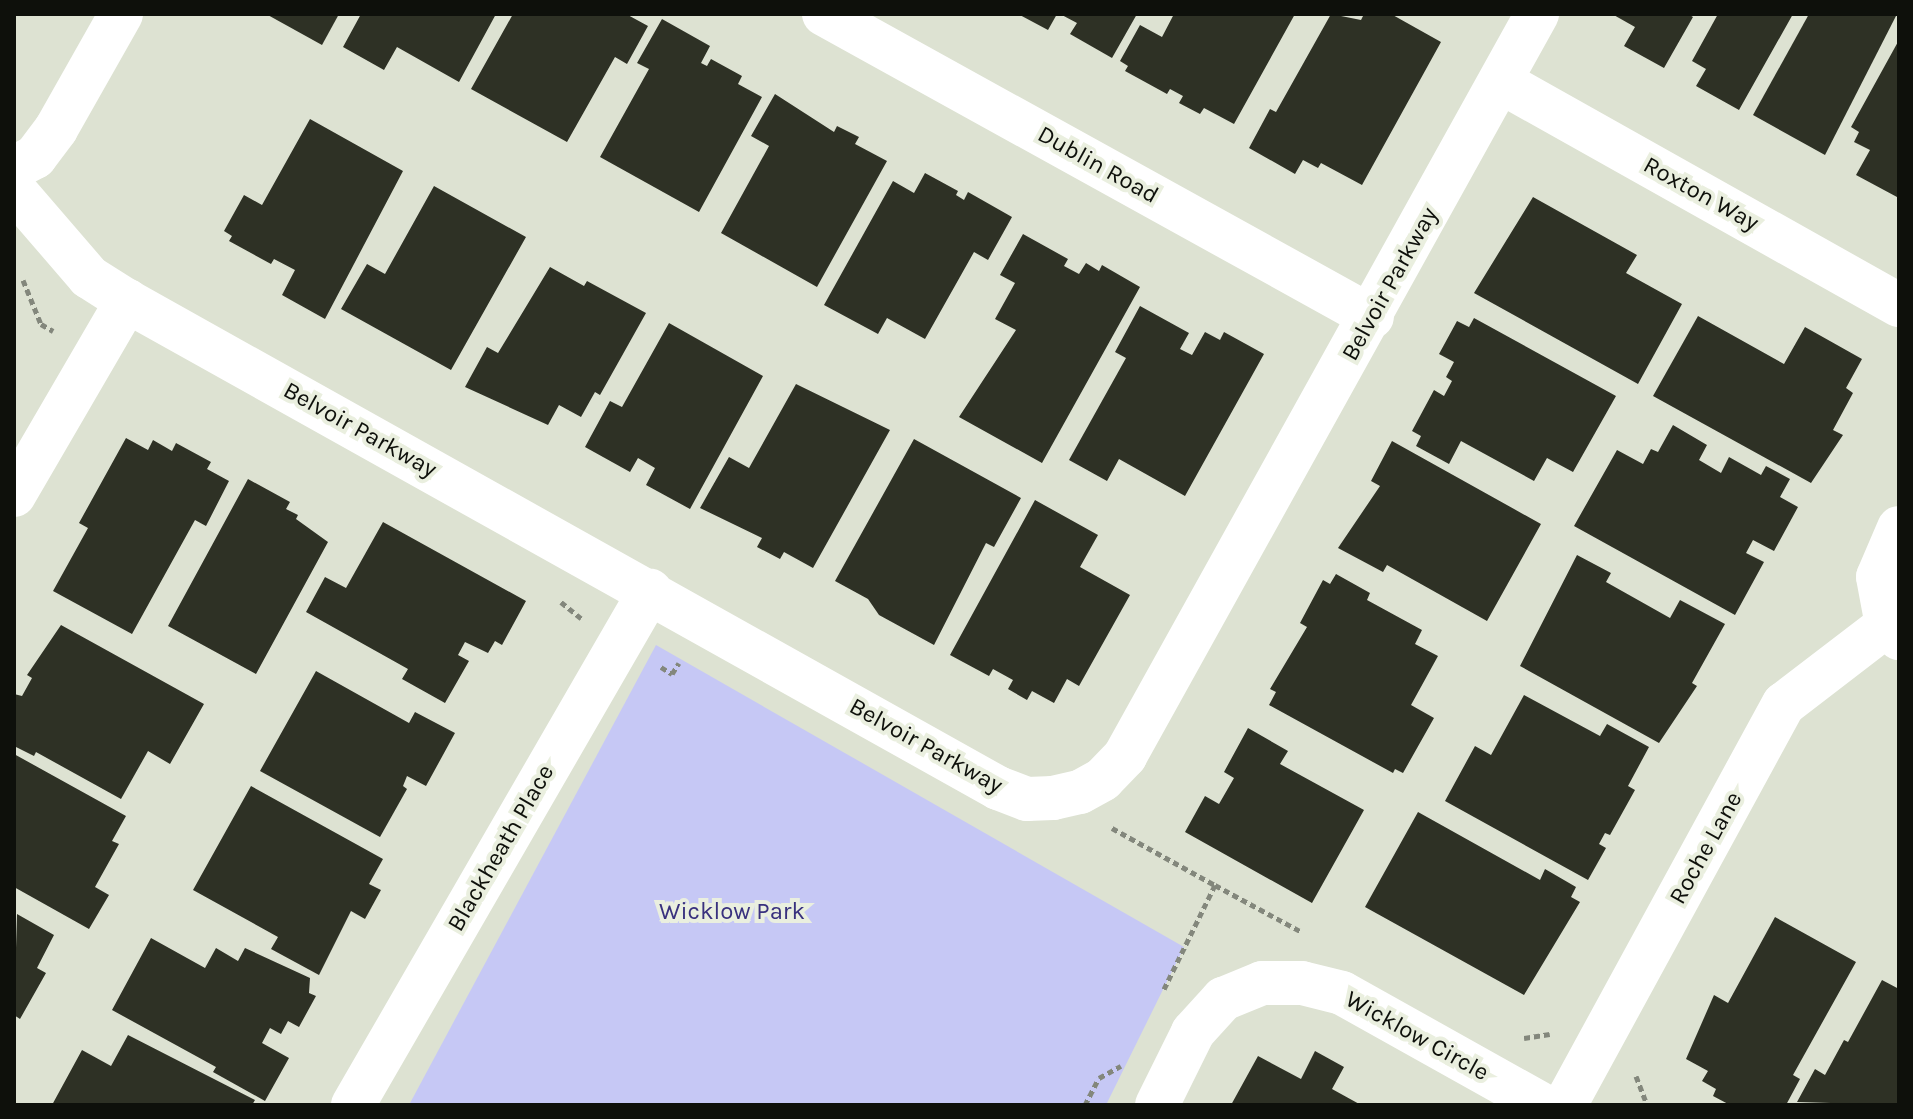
<!DOCTYPE html>
<style>
body{margin:0}
#map{position:relative;width:1913px;height:1119px;overflow:hidden;background:#dde2d2;font-family:Karla,sans-serif}
div>[style]{position:absolute}
[style*='--x']{left:calc(var(--x)*1px);top:calc(var(--y)*1px);width:calc(var(--w)*1px);rotate:calc(var(--a)*1deg)}
.green>*{inset:0;background:#c6c8f5}
.building>*{inset:0;background:#2e3125}
.path>*{height:5px;margin-top:-2.5px;transform-origin:0;background:repeating-linear-gradient(90deg,#83877c 0 6px,transparent 0 10px)}
.minor>*{height:44px;margin:-22px;padding:0 22px;transform-origin:22px;border-radius:22px;background:#fff}
span{translate:-50% -50%;white-space:nowrap;text-align:center;line-height:1.15;-webkit-text-stroke:8px #eaefdf;paint-order:stroke}
.street-label{font-size:24px;color:#0e100b}
.park-label{font-size:24px;color:#39317e}
.frame{position:absolute;inset:0;border:16px solid #0e100b;pointer-events:none}
</style>
<div id="map">
<div class="green">
<i style="clip-path:polygon(656px 645px,1184px 947px,1106px 1105px,409px 1105px)"></i>
</div>
<div class="building">
<i style="clip-path:polygon(266px 14px,339px 14px,322px 45px)"></i>
<i style="clip-path:polygon(361px 14px,496px 14px,459px 82px,397px 47px,384px 70px,343px 47px)"></i>
<i style="clip-path:polygon(513px 14px,626px 14px,648px 26px,627px 64px,615px 57px,567px 142px,471px 89px)"></i>
<i style="clip-path:polygon(1018px 14px,1057px 14px,1048px 30px)"></i>
<i style="clip-path:polygon(1060px 14px,1137px 14px,1112px 58px,1070px 34px,1077px 23px)"></i>
<i style="clip-path:polygon(1174px 14px,1295px 14px,1234px 124px,1204px 108px,1200px 114px,1179px 103px,1183px 96px,1170px 89px,1167px 94px,1125px 71px,1128px 66px,1120px 61px,1140px 25px,1162px 37px)"></i>
<i style="clip-path:polygon(1331px 14px,1361px 20px,1364px 14px,1391px 14px,1441px 42px,1362px 185px,1321px 163px,1318px 168px,1303px 160px,1295px 174px,1249px 148px,1270px 109px,1276px 112px)"></i>
<i style="clip-path:polygon(1612px 14px,1688px 14px,1693px 17px,1664px 68px,1624px 46px,1635px 27px)"></i>
<i style="clip-path:polygon(1718px 14px,1793px 14px,1739px 110px,1696px 86px,1706px 69px,1692px 61px)"></i>
<i style="clip-path:polygon(1809px 14px,1897px 14px,1825px 155px,1753px 115px)"></i>
<i style="clip-path:polygon(662px 19px,710px 46px,701px 63px,707px 66px,711px 59px,742px 76px,738px 84px,762px 97px,699px 212px,600px 157px,649px 69px,637px 63px)"></i>
<i style="clip-path:polygon(1899px 40px,1899px 193px,1897px 197px,1856px 175px,1870px 150px,1854px 142px,1859px 132px,1851px 127px)"></i>
<i style="clip-path:polygon(775px 94px,834px 132px,837px 126px,859px 137px,855px 144px,887px 161px,817px 287px,721px 233px,769px 146px,751px 136px)"></i>
<i style="clip-path:polygon(310px 119px,403px 171px,325px 319px,282px 295px,295px 270px,274px 259px,271px 264px,229px 241px,232px 236px,224px 231px,244px 195px,262px 205px)"></i>
<i style="clip-path:polygon(925px 173px,958px 191px,956px 195px,964px 200px,968px 192px,1012px 217px,988px 260px,974px 252px,925px 339px,887px 318px,878px 334px,824px 305px,893px 181px,914px 193px)"></i>
<i style="clip-path:polygon(434px 186px,526px 237px,451px 370px,341px 309px,367px 264px,385px 274px)"></i>
<i style="clip-path:polygon(1533px 197px,1637px 255px,1626px 273px,1682px 304px,1638px 384px,1474px 293px)"></i>
<i style="clip-path:polygon(1023px 234px,1068px 259px,1064px 266px,1079px 274px,1086px 263px,1099px 271px,1102px 265px,1140px 287px,1042px 463px,959px 417px,1016px 330px,995px 319px,1015px 283px,1000px 275px)"></i>
<i style="clip-path:polygon(550px 267px,584px 286px,587px 281px,646px 313px,600px 395px,595px 392px,581px 417px,559px 405px,548px 425px,465px 387px,487px 347px,498px 353px)"></i>
<i style="clip-path:polygon(1140px 306px,1189px 333px,1180px 349px,1192px 355px,1205px 332px,1220px 340px,1224px 332px,1264px 354px,1185px 496px,1119px 459px,1107px 481px,1069px 460px,1126px 358px,1115px 352px)"></i>
<i style="clip-path:polygon(1698px 316px,1784px 364px,1805px 327px,1862px 359px,1846px 388px,1853px 393px,1833px 430px,1843px 435px,1811px 483px,1653px 396px)"></i>
<i style="clip-path:polygon(1474px 318px,1616px 396px,1573px 472px,1547px 458px,1534px 481px,1461px 441px,1449px 464px,1416px 446px,1421px 436px,1412px 431px,1434px 390px,1444px 396px,1452px 381px,1446px 377px,1454px 362px,1439px 354px,1457px 321px,1469px 327px)"></i>
<i style="clip-path:polygon(669px 323px,763px 376px,690px 509px,646px 485px,655px 468px,638px 458px,630px 472px,585px 447px,610px 401px,622px 407px)"></i>
<i style="clip-path:polygon(796px 384px,890px 430px,813px 568px,784px 552px,780px 559px,757px 547px,762px 538px,700px 508px,729px 457px,749px 468px)"></i>
<i style="clip-path:polygon(1673px 425px,1707px 445px,1699px 460px,1721px 473px,1729px 457px,1761px 475px,1766px 466px,1790px 479px,1780px 497px,1798px 507px,1774px 551px,1753px 540px,1746px 553px,1764px 562px,1735px 615px,1574px 526px,1617px 450px,1643px 464px,1651px 449px,1658px 452px)"></i>
<i style="clip-path:polygon(126px 438px,148px 450px,153px 440px,172px 451px,176px 443px,211px 462px,207px 469px,229px 481px,206px 526px,195px 520px,132px 634px,53px 591px,88px 528px,79px 523px)"></i>
<i style="clip-path:polygon(914px 439px,1021px 498px,994px 547px,986px 543px,934px 645px,879px 615px,868px 599px,835px 581px)"></i>
<i style="clip-path:polygon(1392px 441px,1541px 524px,1487px 621px,1387px 565px,1383px 572px,1338px 548px,1380px 486px,1371px 481px)"></i>
<i style="clip-path:polygon(248px 479px,290px 502px,286px 509px,298px 515px,296px 519px,328px 542px,256px 674px,168px 626px)"></i>
<i style="clip-path:polygon(1035px 500px,1098px 535px,1080px 567px,1130px 595px,1079px 686px,1067px 679px,1054px 703px,1032px 691px,1027px 700px,1008px 689px,1013px 680px,993px 669px,989px 676px,950px 655px)"></i>
<i style="clip-path:polygon(383px 522px,526px 601px,502px 645px,495px 641px,488px 653px,465px 642px,458px 655px,469px 661px,445px 703px,402px 679px,408px 669px,306px 612px,325px 577px,346px 588px)"></i>
<i style="clip-path:polygon(1577px 555px,1611px 573px,1606px 582px,1670px 618px,1680px 600px,1725px 624px,1692px 683px,1697px 686px,1659px 743px,1520px 666px)"></i>
<i style="clip-path:polygon(1336px 574px,1370px 593px,1367px 600px,1422px 630px,1415px 644px,1438px 656px,1411px 705px,1434px 718px,1403px 773px,1395px 769px,1393px 773px,1269px 705px,1276px 692px,1270px 689px,1307px 627px,1300px 623px,1323px 580px,1330px 584px)"></i>
<i style="clip-path:polygon(61px 625px,204px 704px,170px 764px,148px 751px,121px 799px,36px 752px,34px 756px,14px 746px,14px 694px,22px 696px,32px 678px,27px 675px)"></i>
<i style="clip-path:polygon(316px 671px,409px 723px,415px 712px,455px 733px,426px 786px,407px 776px,403px 786px,407px 789px,380px 837px,260px 771px)"></i>
<i style="clip-path:polygon(1524px 695px,1600px 736px,1607px 724px,1649px 747px,1628px 786px,1635px 790px,1610px 835px,1605px 833px,1599px 844px,1606px 848px,1588px 880px,1445px 801px,1475px 746px,1491px 755px)"></i>
<i style="clip-path:polygon(1248px 728px,1288px 751px,1280px 764px,1364px 810px,1312px 903px,1185px 832px,1205px 796px,1219px 804px,1234px 778px,1224px 772px)"></i>
<i style="clip-path:polygon(14px 754px,126px 816px,112px 841px,119px 844px,95px 887px,109px 895px,89px 929px,14px 887px)"></i>
<i style="clip-path:polygon(251px 786px,383px 859px,369px 884px,381px 890px,365px 919px,351px 911px,319px 975px,271px 949px,278px 937px,193px 890px)"></i>
<i style="clip-path:polygon(1418px 812px,1540px 880px,1545px 869px,1576px 887px,1571px 897px,1580px 902px,1524px 995px,1365px 907px)"></i>
<i style="clip-path:polygon(17px 914px,54px 935px,37px 968px,46px 973px,20px 1019px,14px 1015px)"></i>
<i style="clip-path:polygon(1775px 917px,1856px 962px,1793px 1075px,1800px 1079px,1786px 1105px,1730px 1105px,1713px 1096px,1716px 1089px,1702px 1081px,1708px 1071px,1686px 1059px,1714px 995px,1728px 1003px)"></i>
<i style="clip-path:polygon(151px 938px,205px 968px,216px 948px,238px 961px,245px 948px,310px 978px,309px 993px,316px 996px,299px 1027px,288px 1021px,281px 1034px,270px 1028px,262px 1043px,289px 1058px,265px 1101px,213px 1072px,216px 1067px,112px 1010px)"></i>
<i style="clip-path:polygon(1882px 980px,1899px 989px,1899px 1105px,1797px 1102px,1815px 1069px,1825px 1075px,1844px 1040px,1848px 1042px)"></i>
<i style="clip-path:polygon(128px 1035px,255px 1100px,252px 1105px,52px 1105px,82px 1050px,111px 1066px)"></i>
<i style="clip-path:polygon(1315px 1051px,1344px 1067px,1332px 1089px,1361px 1105px,1231px 1105px,1258px 1056px,1301px 1079px)"></i>
</div>
<div class="path">
<i style="--x:23;--y:280;--w:48;--a:67.8"></i>
<i style="--x:41;--y:324;--w:14;--a:30"></i>
<i style="--x:561;--y:602;--w:26;--a:39"></i>
<i style="--x:661;--y:667;--w:13;--a:32"></i>
<i style="--x:672;--y:674;--w:13;--a:-58"></i>
<i style="--x:1112;--y:828;--w:118;--a:29"></i>
<i style="--x:1215;--y:885;--w:116;--a:116.1"></i>
<i style="--x:1215;--y:885;--w:99;--a:28.4"></i>
<i style="--x:1524;--y:1038;--w:26;--a:-9"></i>
<i style="--x:1636;--y:1076;--w:31;--a:69"></i>
<i style="--x:1085;--y:1105;--w:30;--a:-63"></i>
<i style="--x:1099;--y:1078;--w:25;--a:-29"></i>
</div>
<div class="minor">
<i style="--x:824;--y:14;--w:626;--a:28.94"></i>
<i style="--x:1503;--y:83;--w:454;--a:29.3"></i>
<i style="--x:14;--y:168;--w:24;--a:-28"></i>
<i style="--x:35;--y:157;--w:35;--a:-53"></i>
<i style="--x:56;--y:129;--w:132;--a:-60.5"></i>
<i style="--x:14;--y:190;--w:115;--a:49.2"></i>
<i style="--x:89;--y:277;--w:45;--a:32.3"></i>
<i style="--x:127;--y:301;--w:998;--a:29.21"></i>
<i style="--x:998;--y:788;--w:31;--a:21"></i>
<i style="--x:1027;--y:799;--w:26;--a:-2"></i>
<i style="--x:1053;--y:798;--w:28;--a:-13"></i>
<i style="--x:1080;--y:792;--w:26;--a:-29"></i>
<i style="--x:1103;--y:779;--w:32;--a:-46"></i>
<i style="--x:1125;--y:756;--w:849;--a:-60.96"></i>
<i style="--x:14;--y:495;--w:225;--a:-59.8"></i>
<i style="--x:1899;--y:528;--w:53;--a:113.2"></i>
<i style="--x:1878;--y:577;--w:49;--a:79.4"></i>
<i style="--x:1887;--y:625;--w:18;--a:47"></i>
<i style="--x:353;--y:1105;--w:594;--a:-59.98"></i>
<i style="--x:1157;--y:1105;--w:81;--a:-63.7"></i>
<i style="--x:1193;--y:1032;--w:45;--a:-47.7"></i>
<i style="--x:1223;--y:999;--w:42;--a:-22.3"></i>
<i style="--x:1262;--y:983;--w:40;--a:0"></i>
<i style="--x:1302;--y:983;--w:41;--a:14"></i>
<i style="--x:1342;--y:993;--w:229;--a:29.2"></i>
<i style="--x:1565;--y:1105;--w:457;--a:-61.4"></i>
<i style="--x:1784;--y:704;--w:130;--a:-37.5"></i>
</div>
<div class="street-label">
<span style="left:1098px;top:165px;rotate:29deg">Dublin Road</span>
<span style="left:1701px;top:194px;rotate:29deg">Roxton Way</span>
<span style="left:1390px;top:284px;rotate:-61deg">Belvoir Parkway</span>
<span style="left:360px;top:430px;rotate:29deg">Belvoir Parkway</span>
<span style="left:926px;top:746px;rotate:29deg">Belvoir Parkway</span>
<span style="left:501px;top:848px;rotate:-60deg">Blackheath Place</span>
<span style="left:1706px;top:848px;rotate:-61deg">Roche Lane</span>
<span style="left:1417px;top:1036px;rotate:29deg">Wicklow Circle</span>
</div>
<div class="park-label">
<span style="left:732px;top:912px">Wicklow Park</span>
</div>
<div class="frame"></div>
</div>
